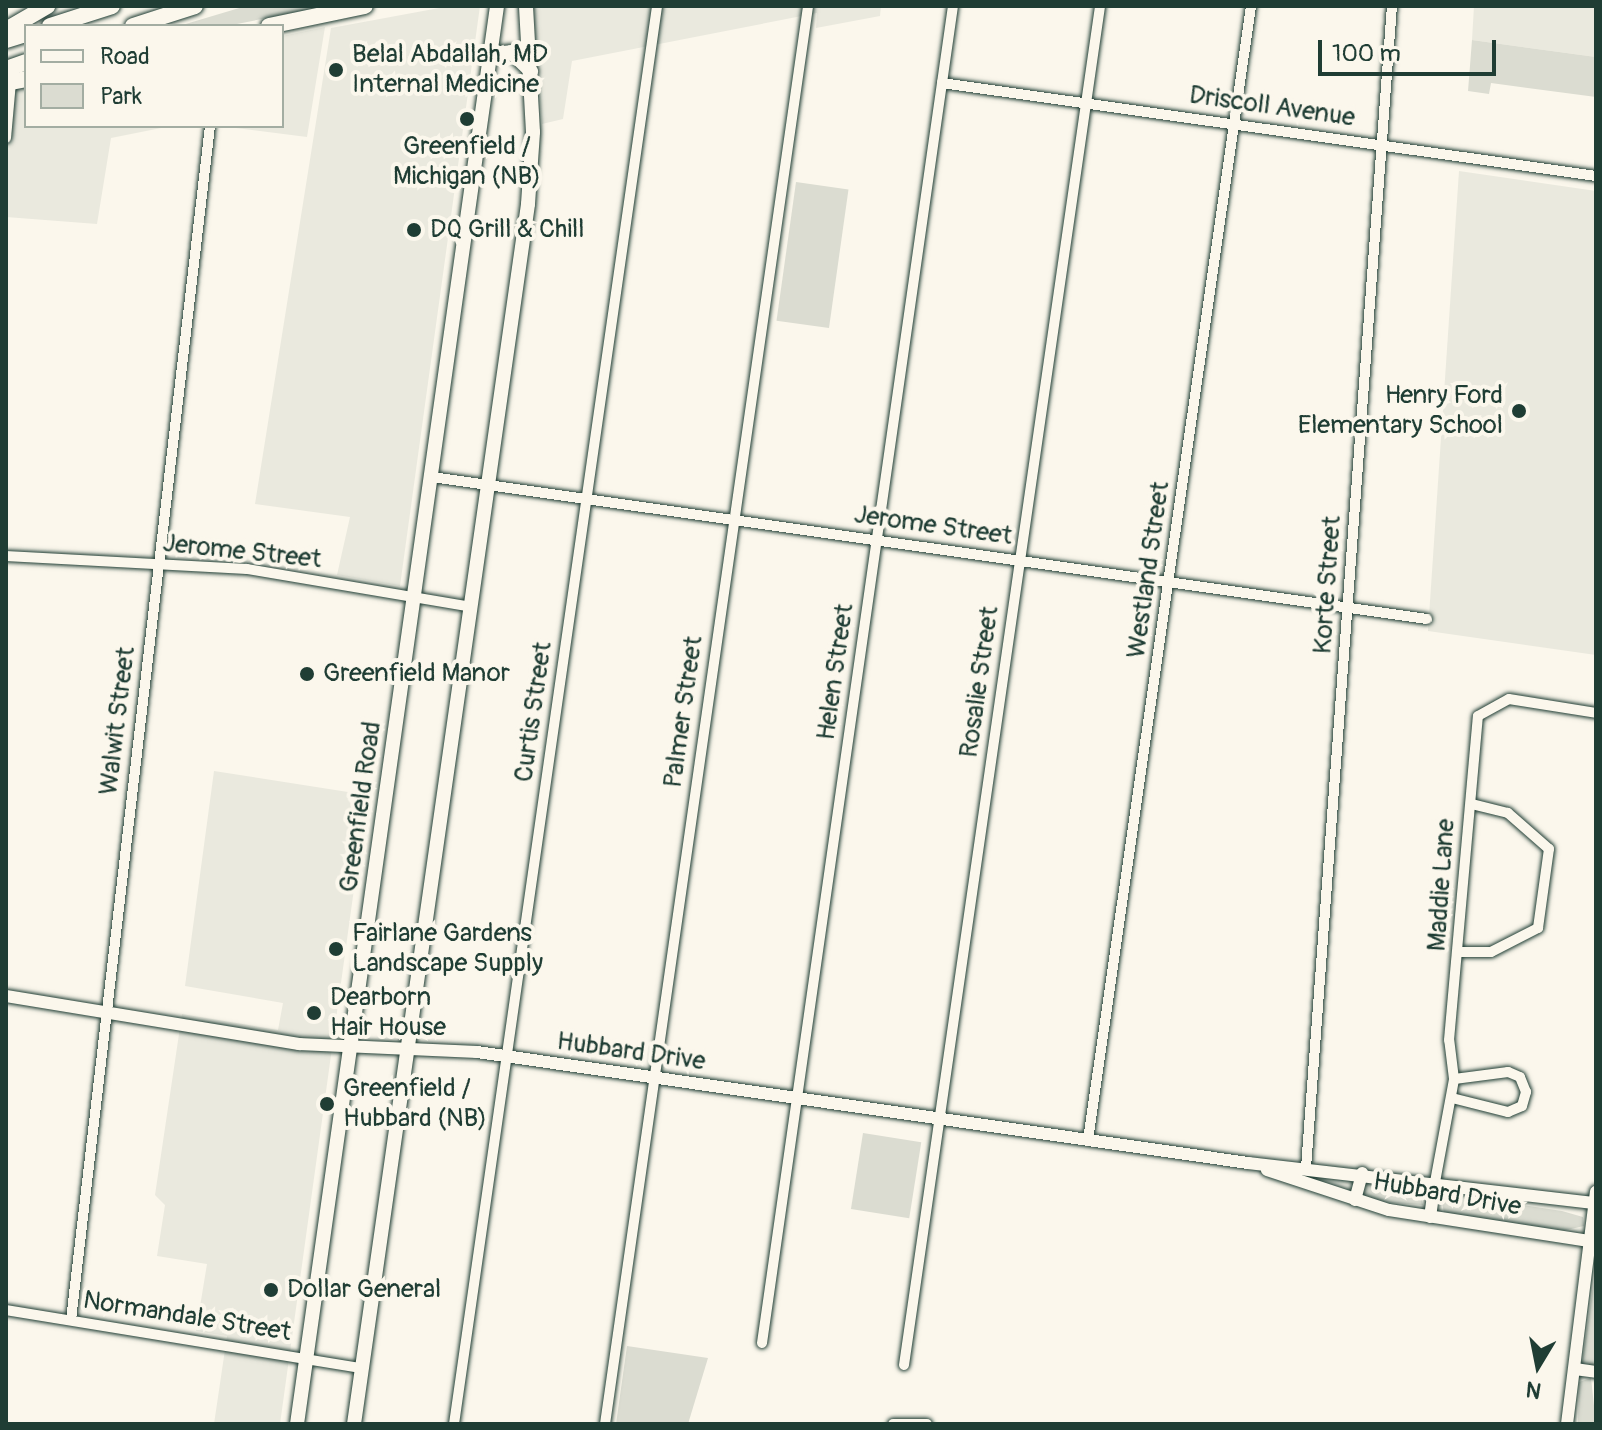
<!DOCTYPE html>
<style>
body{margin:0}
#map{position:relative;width:1602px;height:1430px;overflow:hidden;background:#fbf7ec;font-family:Pangolin,sans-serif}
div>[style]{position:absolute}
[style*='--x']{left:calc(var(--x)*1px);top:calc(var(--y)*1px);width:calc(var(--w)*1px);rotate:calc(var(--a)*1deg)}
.built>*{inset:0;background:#eae9de}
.green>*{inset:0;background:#dbdcd1;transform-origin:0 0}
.roads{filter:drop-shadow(0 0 2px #1f3d34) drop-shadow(0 0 2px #1f3d34)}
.minor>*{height:10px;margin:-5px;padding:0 5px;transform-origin:5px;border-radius:5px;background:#fbf7ec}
.tertiary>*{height:12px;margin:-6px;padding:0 6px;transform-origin:6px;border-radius:6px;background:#fbf7ec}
.secondary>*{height:14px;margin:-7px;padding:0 7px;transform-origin:7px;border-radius:7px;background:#fbf7ec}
.primary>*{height:16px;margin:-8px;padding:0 8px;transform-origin:8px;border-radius:8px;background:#fbf7ec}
.dots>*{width:22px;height:22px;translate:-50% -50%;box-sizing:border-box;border:4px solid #fbf7ec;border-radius:50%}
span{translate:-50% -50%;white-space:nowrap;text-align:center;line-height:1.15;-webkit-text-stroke:8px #fbf7ec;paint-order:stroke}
.poi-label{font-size:26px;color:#1f3d34}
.left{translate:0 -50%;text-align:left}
.right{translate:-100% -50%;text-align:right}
.street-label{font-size:26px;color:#1f3d34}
.frame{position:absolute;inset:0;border:8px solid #1f3d34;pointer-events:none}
.legend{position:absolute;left:24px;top:24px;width:260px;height:104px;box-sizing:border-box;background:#fbf7ec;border:2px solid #a3ada2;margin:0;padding:10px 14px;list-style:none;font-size:24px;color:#1f3d34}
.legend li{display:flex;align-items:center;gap:16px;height:40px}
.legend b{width:40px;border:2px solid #a3ada2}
.north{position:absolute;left:1498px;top:1326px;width:80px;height:80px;-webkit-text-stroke:6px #fbf7ec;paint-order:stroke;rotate:190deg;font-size:22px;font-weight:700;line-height:32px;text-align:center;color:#1f3d34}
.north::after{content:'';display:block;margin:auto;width:28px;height:36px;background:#1f3d34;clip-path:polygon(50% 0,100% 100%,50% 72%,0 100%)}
.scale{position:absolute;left:1318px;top:40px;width:178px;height:36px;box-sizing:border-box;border:4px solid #1f3d34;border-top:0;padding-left:10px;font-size:24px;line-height:28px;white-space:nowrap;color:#1f3d34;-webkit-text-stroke:6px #fbf7ec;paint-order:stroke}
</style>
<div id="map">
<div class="built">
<i style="clip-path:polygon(450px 6px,480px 6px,400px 586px,337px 575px,350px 517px,255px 504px,331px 28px)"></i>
<i style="clip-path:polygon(533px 6px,881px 6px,880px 16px,816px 28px,817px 13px,572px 61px,563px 119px,542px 124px)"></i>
<i style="clip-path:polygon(1474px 6px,1596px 6px,1596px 57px,1472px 40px)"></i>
<i style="clip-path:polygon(325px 27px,307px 137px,220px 126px,282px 126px,282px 36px)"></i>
<i style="clip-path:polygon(26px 87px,26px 126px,171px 126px,111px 138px,97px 224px,6px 217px,6px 91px)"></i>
<i style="clip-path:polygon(1459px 171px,1596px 191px,1596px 655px,1428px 631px)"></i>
<i style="clip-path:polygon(214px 771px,367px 795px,280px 1424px,214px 1424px,227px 1336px,196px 1331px,207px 1264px,157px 1256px,165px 1205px,155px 1195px,182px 1014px,278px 1030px,283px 1003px,185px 986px)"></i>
</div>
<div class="green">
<i style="clip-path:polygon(246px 6px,327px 6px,227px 26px,179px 26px)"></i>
<i style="clip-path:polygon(1472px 40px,1596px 57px,1596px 97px,1491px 83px,1489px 94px,1468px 91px)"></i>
<i style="left:796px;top:182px;width:53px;height:140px;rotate:8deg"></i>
<i style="left:863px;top:1133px;width:59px;height:77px;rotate:9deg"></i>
<i style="clip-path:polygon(1369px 1182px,1419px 1189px,1423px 1205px,1365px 1201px,1359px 1190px)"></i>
<i style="clip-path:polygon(1451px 1194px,1562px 1211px,1583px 1217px,1584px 1226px,1562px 1231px,1444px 1213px,1442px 1202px)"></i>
<i style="clip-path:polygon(1596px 1266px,1596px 1370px,1582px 1364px)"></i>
<i style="clip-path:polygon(627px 1346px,708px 1358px,688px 1424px,616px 1424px)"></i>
<i style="clip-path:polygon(1591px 1378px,1596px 1424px,1578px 1424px,1579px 1382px)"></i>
</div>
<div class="roads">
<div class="minor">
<i style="--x:942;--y:83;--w:661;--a:8.09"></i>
<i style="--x:6;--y:138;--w:56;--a:-84.9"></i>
<i style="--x:432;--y:477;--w:1005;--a:8.12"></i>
<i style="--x:6;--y:556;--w:241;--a:3.1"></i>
<i style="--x:247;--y:569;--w:227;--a:9.6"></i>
<i style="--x:1459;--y:952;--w:32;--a:0"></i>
<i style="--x:1491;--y:952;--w:53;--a:-27.1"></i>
<i style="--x:1538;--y:928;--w:80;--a:-82.1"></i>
<i style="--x:1549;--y:849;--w:55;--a:-138.7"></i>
<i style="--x:1508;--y:813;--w:38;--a:-166"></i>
<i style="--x:1452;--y:1098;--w:58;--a:14"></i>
<i style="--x:1508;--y:1112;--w:15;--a:-23"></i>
<i style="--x:1522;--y:1106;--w:15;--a:-74"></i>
<i style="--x:1526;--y:1092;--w:16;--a:-112"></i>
<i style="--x:1520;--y:1077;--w:13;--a:-157"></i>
<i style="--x:1508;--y:1072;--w:54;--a:172.6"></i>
<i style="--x:1088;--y:1140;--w:1146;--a:-81.82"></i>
<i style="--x:1306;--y:1168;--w:1165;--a:-85.77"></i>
<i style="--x:1435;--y:1182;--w:105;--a:-79.5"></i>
<i style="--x:1454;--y:1079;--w:39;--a:-97"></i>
<i style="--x:1449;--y:1040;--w:325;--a:-84.9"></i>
<i style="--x:1478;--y:716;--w:35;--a:-29"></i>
<i style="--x:1509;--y:699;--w:88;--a:9.1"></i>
<i style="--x:6;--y:1310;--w:361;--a:9.3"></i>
<i style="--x:71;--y:1320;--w:1202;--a:-83.36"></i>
<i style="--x:762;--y:1343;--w:1351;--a:-81.87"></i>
<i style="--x:904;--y:1365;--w:1373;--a:-81.79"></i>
<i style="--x:454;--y:1424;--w:1432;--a:-81.85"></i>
<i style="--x:605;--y:1424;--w:1432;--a:-81.85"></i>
<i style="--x:893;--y:1424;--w:34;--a:0"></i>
</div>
<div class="tertiary">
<i style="--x:6;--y:996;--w:297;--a:9.3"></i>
<i style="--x:299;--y:1044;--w:178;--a:2.6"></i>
<i style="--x:477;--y:1052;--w:779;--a:8.19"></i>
<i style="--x:1248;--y:1163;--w:350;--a:6.6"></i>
<i style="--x:1267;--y:1170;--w:128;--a:18.2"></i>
<i style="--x:1389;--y:1210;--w:209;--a:8.8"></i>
<i style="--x:1355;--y:1200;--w:28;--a:-75"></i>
<i style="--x:1430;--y:1217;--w:35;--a:-82"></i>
<i style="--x:1575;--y:1369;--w:21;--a:8"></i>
<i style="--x:1567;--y:1424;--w:234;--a:-82.9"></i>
</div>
<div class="secondary">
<i style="--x:493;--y:54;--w:18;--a:-6"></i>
<i style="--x:511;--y:52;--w:28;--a:44"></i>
<i style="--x:297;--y:1424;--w:1432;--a:-81.97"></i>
<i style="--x:354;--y:1424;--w:1232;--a:-81.88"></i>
<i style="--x:528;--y:204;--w:72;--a:-86"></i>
<i style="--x:533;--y:132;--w:126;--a:-93.2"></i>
</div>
<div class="primary">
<i style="--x:50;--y:26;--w:65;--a:-17.9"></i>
<i style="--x:133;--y:26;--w:65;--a:-17.9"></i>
<i style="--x:269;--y:26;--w:98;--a:-11.8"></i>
<i style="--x:6;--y:30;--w:48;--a:-30.3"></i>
<i style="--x:6;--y:40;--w:21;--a:-17"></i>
<i style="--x:6;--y:69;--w:21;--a:-19"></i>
<i style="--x:6;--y:83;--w:20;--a:-11"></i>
</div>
</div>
<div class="dots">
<i style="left:336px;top:70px;background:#1f3d34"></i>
<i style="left:467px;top:119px;background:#1f3d34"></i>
<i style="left:414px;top:230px;background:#1f3d34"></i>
<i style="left:1519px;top:411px;background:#1f3d34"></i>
<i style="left:307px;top:674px;background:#1f3d34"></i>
<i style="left:336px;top:949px;background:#1f3d34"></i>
<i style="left:314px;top:1013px;background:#1f3d34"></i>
<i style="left:327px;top:1104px;background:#1f3d34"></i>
<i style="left:271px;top:1290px;background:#1f3d34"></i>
</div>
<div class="poi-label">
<span class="left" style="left:352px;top:70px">Belal Abdallah, MD<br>Internal Medicine</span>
<span style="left:467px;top:162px">Greenfield /<br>Michigan (NB)</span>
<span class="left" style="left:430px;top:230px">DQ Grill &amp; Chill</span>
<span class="right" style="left:1503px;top:411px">Henry Ford<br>Elementary School</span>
<span class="left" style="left:323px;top:674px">Greenfield Manor</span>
<span class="left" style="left:352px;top:949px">Fairlane Gardens<br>Landscape Supply</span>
<span class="left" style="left:330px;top:1013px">Dearborn<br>Hair House</span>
<span class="left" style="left:343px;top:1104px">Greenfield /<br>Hubbard (NB)</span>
<span class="left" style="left:287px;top:1290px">Dollar General</span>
</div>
<div class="street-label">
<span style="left:1272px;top:107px;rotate:8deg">Driscoll Avenue</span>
<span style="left:933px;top:526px;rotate:8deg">Jerome Street</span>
<span style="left:242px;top:552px;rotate:6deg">Jerome Street</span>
<span style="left:1149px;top:570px;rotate:-82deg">Westland Street</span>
<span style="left:1328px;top:585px;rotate:-86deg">Korte Street</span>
<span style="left:836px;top:672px;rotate:-82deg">Helen Street</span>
<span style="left:980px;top:682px;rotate:-82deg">Rosalie Street</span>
<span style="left:534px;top:712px;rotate:-82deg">Curtis Street</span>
<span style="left:684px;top:712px;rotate:-82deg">Palmer Street</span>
<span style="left:118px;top:721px;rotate:-83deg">Walwit Street</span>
<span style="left:361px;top:807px;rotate:-82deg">Greenfield Road</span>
<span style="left:1442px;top:885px;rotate:-86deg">Maddie Lane</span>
<span style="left:631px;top:1052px;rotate:8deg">Hubbard Drive</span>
<span style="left:1447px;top:1195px;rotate:10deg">Hubbard Drive</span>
<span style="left:187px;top:1317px;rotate:9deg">Normandale Street</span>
</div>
<div class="frame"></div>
<ul class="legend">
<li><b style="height:10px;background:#fbf7ec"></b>Road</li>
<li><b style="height:22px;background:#dbdcd1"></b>Park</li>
</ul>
<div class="north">N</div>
<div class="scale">100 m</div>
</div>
